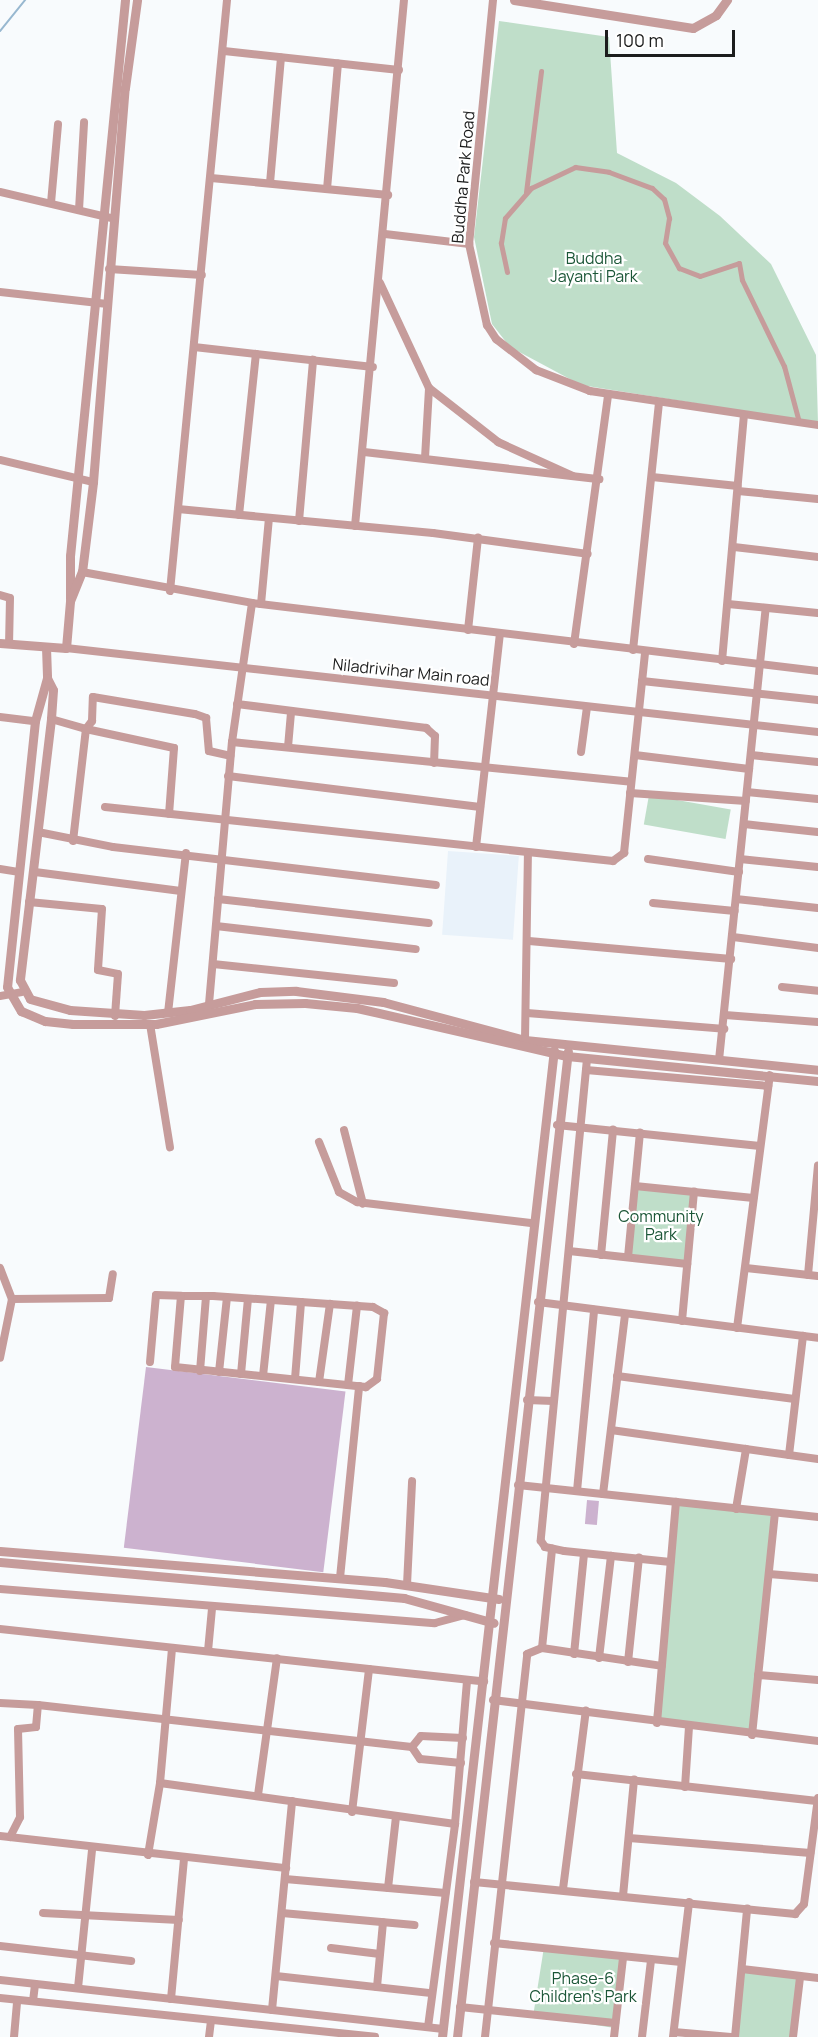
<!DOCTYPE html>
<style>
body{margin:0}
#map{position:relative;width:818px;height:2037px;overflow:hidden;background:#f8fbfd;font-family:Manrope,sans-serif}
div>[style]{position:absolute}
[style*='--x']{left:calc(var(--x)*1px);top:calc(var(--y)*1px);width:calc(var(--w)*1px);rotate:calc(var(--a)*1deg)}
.built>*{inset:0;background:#e9f2fa;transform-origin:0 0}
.green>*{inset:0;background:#bfdec9;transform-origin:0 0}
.stream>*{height:2px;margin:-1px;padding:0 1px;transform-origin:1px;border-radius:1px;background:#98b8d0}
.building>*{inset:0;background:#ccb2cf;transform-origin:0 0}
.pedestrian>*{height:5px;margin:-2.5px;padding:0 2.5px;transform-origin:2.5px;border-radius:2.5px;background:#c69c9b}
.minor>*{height:8px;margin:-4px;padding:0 4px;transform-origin:4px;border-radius:4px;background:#c69c9b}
.tertiary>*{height:9px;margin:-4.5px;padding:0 4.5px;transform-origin:4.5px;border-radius:4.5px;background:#c69c9b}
span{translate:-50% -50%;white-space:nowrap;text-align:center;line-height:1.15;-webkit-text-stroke:4.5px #fff;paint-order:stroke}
.street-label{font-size:16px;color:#1c1d1d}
.park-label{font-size:16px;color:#1b5637}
.scale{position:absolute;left:605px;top:30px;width:130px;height:27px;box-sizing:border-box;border:3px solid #1c1d1d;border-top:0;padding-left:8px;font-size:18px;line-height:21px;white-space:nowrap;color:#1c1d1d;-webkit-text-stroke:4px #fff;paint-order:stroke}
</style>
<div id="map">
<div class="built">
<i style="left:448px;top:851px;width:71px;height:84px;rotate:4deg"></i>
</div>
<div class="green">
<i style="clip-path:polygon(499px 21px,609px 37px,617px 153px,676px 183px,720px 216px,771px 264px,816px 355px,818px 423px,581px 385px,510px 347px,492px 324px,474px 237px)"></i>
<i style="left:649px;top:795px;width:83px;height:30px;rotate:10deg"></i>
<i style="left:635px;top:1186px;width:59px;height:71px;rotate:6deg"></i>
<i style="left:676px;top:1502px;width:100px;height:221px;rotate:6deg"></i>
<i style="left:544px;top:1947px;width:79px;height:69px;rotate:9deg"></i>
<i style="left:742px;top:1969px;width:59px;height:68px;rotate:8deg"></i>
</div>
<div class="stream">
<i style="--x:0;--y:31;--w:40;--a:-51"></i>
</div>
<div class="building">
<i style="left:146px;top:1367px;width:201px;height:182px;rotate:7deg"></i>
<i style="left:587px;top:1500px;width:12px;height:24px;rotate:5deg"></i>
</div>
<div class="pedestrian">
<i style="--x:526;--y:192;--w:122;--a:-82.9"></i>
<i style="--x:507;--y:272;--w:30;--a:-102"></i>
<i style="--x:501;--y:243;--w:25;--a:-81"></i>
<i style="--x:505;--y:218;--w:40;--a:-49"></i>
<i style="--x:531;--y:188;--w:49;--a:-25.5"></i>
<i style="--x:575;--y:167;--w:34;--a:8"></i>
<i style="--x:609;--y:172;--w:46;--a:20.4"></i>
<i style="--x:652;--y:188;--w:16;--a:43"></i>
<i style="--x:664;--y:199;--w:20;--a:75"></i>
<i style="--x:669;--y:218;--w:25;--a:99"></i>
<i style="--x:665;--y:243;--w:29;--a:61"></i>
<i style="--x:679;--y:268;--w:22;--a:21"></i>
<i style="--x:700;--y:276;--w:41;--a:-18.4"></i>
<i style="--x:739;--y:263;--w:17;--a:80"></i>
<i style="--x:742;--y:280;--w:96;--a:64"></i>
<i style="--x:784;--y:366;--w:58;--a:75"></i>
</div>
<div class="minor">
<i style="--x:493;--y:0;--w:245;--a:95.6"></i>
<i style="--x:469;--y:244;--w:83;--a:77.5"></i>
<i style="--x:487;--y:325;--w:17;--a:57"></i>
<i style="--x:496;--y:339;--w:51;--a:37.8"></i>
<i style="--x:536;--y:370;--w:58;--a:21.3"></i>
<i style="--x:590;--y:391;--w:231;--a:8.5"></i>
<i style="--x:224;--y:51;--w:176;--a:6.2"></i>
<i style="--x:211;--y:178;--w:178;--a:5.5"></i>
<i style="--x:270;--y:183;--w:126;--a:-85"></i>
<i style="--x:327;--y:189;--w:126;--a:-85"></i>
<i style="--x:0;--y:192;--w:118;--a:13.2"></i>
<i style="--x:51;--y:203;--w:79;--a:-84.9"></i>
<i style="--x:79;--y:210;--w:88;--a:-86.7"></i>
<i style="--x:385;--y:234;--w:85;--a:6.8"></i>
<i style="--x:109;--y:269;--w:93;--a:3.7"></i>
<i style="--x:380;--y:283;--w:116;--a:65"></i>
<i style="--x:429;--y:388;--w:88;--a:38"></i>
<i style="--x:498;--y:442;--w:82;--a:24.4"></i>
<i style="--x:0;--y:292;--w:108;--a:6.4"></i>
<i style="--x:194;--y:347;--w:180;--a:6.4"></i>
<i style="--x:364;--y:452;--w:237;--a:6.6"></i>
<i style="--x:425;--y:458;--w:70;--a:-86.7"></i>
<i style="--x:0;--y:460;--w:96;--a:13.3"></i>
<i style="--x:652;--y:477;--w:86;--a:6"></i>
<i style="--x:738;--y:491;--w:80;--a:5.7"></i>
<i style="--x:178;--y:509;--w:256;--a:5.4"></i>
<i style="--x:433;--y:533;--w:156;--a:7.7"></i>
<i style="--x:239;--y:515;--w:162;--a:-84"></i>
<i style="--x:299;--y:521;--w:162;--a:-85"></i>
<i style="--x:355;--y:526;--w:528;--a:-84.68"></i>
<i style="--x:734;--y:547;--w:85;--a:6.8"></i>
<i style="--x:82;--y:572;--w:173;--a:10.3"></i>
<i style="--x:252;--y:603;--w:570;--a:6.85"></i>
<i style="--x:170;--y:591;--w:594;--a:-84.49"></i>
<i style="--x:0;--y:595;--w:10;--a:17"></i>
<i style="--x:10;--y:598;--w:46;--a:91.2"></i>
<i style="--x:261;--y:604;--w:86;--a:-84.7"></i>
<i style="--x:728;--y:604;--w:90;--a:5.7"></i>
<i style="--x:468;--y:630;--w:93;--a:-83.8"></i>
<i style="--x:574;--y:644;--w:251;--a:-82.2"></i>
<i style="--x:66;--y:648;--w:757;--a:6.37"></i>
<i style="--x:633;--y:650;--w:247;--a:-84"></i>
<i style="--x:722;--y:661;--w:247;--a:-84.9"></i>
<i style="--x:642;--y:681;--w:177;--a:6.2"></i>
<i style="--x:237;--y:704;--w:191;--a:7.2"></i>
<i style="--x:426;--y:728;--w:12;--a:42"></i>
<i style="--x:435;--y:736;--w:27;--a:92"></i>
<i style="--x:0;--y:717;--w:35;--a:7"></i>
<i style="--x:51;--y:719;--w:36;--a:16"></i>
<i style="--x:86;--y:729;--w:10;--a:-53"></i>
<i style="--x:92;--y:721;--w:24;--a:-88"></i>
<i style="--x:93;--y:697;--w:103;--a:9.5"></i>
<i style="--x:195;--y:714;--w:12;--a:20"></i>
<i style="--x:206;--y:718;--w:33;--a:85"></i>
<i style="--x:209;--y:751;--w:22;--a:13"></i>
<i style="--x:232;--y:742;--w:401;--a:5.7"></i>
<i style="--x:288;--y:747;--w:36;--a:-85"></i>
<i style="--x:581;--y:752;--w:45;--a:-82.4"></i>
<i style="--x:635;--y:755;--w:115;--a:7"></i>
<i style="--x:751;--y:755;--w:67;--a:6"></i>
<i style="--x:228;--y:776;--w:254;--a:7"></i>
<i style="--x:747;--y:792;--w:71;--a:5.6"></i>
<i style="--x:630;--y:793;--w:116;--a:3.9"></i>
<i style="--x:105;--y:807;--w:511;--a:6.07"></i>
<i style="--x:613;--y:861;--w:14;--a:-36"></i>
<i style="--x:624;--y:853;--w:202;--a:-84"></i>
<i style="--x:744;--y:824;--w:74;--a:6.2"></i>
<i style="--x:38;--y:832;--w:76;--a:11.3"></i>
<i style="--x:113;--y:847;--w:325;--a:6.7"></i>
<i style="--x:73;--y:841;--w:113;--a:-83.4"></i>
<i style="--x:86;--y:729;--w:90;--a:12.2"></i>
<i style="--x:174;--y:748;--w:66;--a:94.3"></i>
<i style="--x:476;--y:847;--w:214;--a:-83.6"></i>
<i style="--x:648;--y:859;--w:92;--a:8.1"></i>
<i style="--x:740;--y:859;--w:78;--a:5.9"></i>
<i style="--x:0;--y:869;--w:20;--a:9"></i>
<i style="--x:35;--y:872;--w:147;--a:7.4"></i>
<i style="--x:218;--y:899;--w:212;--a:6.5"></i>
<i style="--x:736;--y:899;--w:82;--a:6.3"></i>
<i style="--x:29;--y:902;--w:73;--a:5.5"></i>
<i style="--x:102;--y:909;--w:61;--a:93.8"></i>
<i style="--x:98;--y:970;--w:20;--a:11"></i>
<i style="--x:118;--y:974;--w:42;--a:94.1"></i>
<i style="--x:653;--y:903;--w:82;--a:5.6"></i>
<i style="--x:216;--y:926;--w:201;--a:6.6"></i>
<i style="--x:733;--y:937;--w:86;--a:7.4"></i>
<i style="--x:529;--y:941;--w:203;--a:5.1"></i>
<i style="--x:213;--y:964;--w:182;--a:6"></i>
<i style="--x:782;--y:987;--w:36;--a:6"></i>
<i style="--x:0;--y:996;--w:22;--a:-10"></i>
<i style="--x:209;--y:1004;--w:263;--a:-85"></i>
<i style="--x:232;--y:742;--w:140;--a:-81.8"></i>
<i style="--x:168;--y:1013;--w:161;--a:-83.6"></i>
<i style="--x:527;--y:1013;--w:198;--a:4.6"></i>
<i style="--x:725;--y:1015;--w:93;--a:4.3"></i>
<i style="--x:150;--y:1024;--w:125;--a:80.8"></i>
<i style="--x:525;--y:1040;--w:186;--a:-89.1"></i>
<i style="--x:587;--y:1059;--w:484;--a:95.5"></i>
<i style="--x:541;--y:1541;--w:7;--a:56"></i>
<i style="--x:545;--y:1547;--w:19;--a:12"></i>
<i style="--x:564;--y:1551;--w:107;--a:5.9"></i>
<i style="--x:719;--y:1060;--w:454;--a:-84.1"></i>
<i style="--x:586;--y:1070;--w:183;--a:5"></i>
<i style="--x:557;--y:1125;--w:204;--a:5.9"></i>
<i style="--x:344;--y:1130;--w:76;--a:75.6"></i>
<i style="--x:319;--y:1142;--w:54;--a:68.2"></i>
<i style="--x:339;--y:1192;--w:21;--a:29"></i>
<i style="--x:357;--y:1202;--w:175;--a:6.9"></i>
<i style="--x:635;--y:1186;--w:119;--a:5.8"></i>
<i style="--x:569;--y:1251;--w:119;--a:6.3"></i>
<i style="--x:601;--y:1255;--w:126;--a:-84.5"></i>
<i style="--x:628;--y:1257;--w:125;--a:-84.5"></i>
<i style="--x:0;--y:1268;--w:33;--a:69"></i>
<i style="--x:12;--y:1299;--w:60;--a:101.5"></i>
<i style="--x:746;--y:1268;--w:72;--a:6.3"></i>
<i style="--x:808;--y:1275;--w:110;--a:-84.8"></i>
<i style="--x:12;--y:1299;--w:97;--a:-0.6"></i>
<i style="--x:109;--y:1298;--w:24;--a:-81"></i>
<i style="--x:538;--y:1302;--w:282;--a:7.3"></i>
<i style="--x:682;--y:1321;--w:130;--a:-84.7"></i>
<i style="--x:737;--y:1328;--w:255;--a:-82.6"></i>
<i style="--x:150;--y:1362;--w:67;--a:-84.9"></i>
<i style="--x:156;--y:1295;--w:25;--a:2"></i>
<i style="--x:181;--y:1296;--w:32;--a:0"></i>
<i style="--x:213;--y:1296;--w:88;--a:3.9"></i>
<i style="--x:301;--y:1302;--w:72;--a:4"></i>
<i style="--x:373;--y:1307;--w:13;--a:29"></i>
<i style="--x:384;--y:1313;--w:66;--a:96.1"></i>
<i style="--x:377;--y:1379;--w:14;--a:144"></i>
<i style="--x:366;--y:1387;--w:192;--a:-174"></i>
<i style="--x:175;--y:1367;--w:71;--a:-85.2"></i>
<i style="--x:200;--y:1371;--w:75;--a:-85.4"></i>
<i style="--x:219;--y:1372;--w:75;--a:-83.9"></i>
<i style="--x:241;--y:1374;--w:75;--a:-84.7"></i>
<i style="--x:263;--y:1376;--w:76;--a:-84"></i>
<i style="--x:617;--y:1376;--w:179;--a:7.4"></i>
<i style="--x:295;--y:1379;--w:77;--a:-85.5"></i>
<i style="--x:319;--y:1382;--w:79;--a:-82"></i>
<i style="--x:348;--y:1385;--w:80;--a:-83.5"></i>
<i style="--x:527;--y:1400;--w:26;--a:2"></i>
<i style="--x:611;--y:1430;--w:209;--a:8"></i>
<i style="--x:789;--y:1455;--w:120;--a:-83.3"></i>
<i style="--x:518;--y:1485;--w:302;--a:6.1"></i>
<i style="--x:577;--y:1491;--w:182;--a:-84.6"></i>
<i style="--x:603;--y:1494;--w:181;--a:-83"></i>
<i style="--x:736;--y:1509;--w:61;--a:-80.5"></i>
<i style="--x:769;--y:1574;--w:49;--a:4.7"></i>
<i style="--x:340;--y:1578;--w:193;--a:-84.3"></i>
<i style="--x:407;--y:1585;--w:104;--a:-87.2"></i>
<i style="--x:0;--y:1589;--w:436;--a:4.5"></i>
<i style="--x:435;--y:1623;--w:31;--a:-15"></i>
<i style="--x:0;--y:1629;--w:487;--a:6.2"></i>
<i style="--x:542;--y:1648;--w:100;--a:-84.2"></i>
<i style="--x:208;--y:1651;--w:42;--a:-84.6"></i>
<i style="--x:574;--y:1654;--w:101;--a:-84.3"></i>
<i style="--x:599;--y:1658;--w:103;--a:-83.3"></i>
<i style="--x:628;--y:1662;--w:105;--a:-84"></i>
<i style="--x:758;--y:1675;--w:60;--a:4.8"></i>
<i style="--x:493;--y:1700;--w:328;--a:7.2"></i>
<i style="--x:0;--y:1703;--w:38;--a:3"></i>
<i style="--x:657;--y:1723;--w:222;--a:-85.1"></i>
<i style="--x:752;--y:1735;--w:223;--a:-84.1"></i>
<i style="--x:461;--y:1763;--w:41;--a:-174.4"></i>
<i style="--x:420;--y:1759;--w:14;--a:-124"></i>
<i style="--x:412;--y:1747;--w:14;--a:-51"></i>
<i style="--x:421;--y:1736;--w:42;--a:2.7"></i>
<i style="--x:576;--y:1774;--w:244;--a:6.4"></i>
<i style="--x:160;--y:1783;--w:298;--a:7.9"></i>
<i style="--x:685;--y:1787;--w:60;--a:-86.2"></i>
<i style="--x:258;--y:1795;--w:138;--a:-82.1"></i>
<i style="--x:352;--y:1812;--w:144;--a:-83.2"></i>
<i style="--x:0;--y:1836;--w:288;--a:6.4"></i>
<i style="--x:10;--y:1837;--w:22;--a:-63"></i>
<i style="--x:20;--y:1817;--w:88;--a:-91.3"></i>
<i style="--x:18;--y:1729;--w:18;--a:-6"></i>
<i style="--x:36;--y:1727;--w:22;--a:-85"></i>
<i style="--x:38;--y:1705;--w:376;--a:6.4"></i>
<i style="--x:629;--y:1838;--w:182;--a:4.7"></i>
<i style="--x:148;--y:1855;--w:73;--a:-80.5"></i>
<i style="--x:160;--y:1783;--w:135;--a:-84.9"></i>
<i style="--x:285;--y:1879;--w:161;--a:5"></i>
<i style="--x:474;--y:1882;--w:323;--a:5.7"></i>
<i style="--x:795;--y:1914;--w:13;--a:-48"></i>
<i style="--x:804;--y:1904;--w:107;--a:-82.5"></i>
<i style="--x:388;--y:1888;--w:71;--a:-83.6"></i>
<i style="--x:563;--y:1889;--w:180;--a:-82.7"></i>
<i style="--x:623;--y:1896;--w:117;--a:-84.6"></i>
<i style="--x:43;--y:1913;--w:136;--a:2.9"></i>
<i style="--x:282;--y:1913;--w:133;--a:5.2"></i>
<i style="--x:494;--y:1943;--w:188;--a:5.8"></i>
<i style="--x:0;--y:1946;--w:132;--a:6.5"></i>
<i style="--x:331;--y:1948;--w:49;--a:7"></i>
<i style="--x:742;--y:1969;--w:77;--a:6.8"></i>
<i style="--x:276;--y:1976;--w:156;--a:6.3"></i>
<i style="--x:0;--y:1980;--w:446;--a:6.3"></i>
<i style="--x:377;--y:1987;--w:65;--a:-84.7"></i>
<i style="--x:78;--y:1988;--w:140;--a:-84.2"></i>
<i style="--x:0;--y:1998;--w:377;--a:5.9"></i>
<i style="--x:171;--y:1999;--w:142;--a:-84.7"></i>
<i style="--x:33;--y:2001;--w:17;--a:-83"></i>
<i style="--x:460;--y:2007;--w:156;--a:5.9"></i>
<i style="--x:272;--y:2010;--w:210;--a:-84.5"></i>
<i style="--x:428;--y:2027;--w:205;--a:-82.4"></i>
<i style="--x:455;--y:1824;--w:144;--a:-85.2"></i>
<i style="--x:674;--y:2032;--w:57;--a:5"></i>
<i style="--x:14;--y:2037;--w:37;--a:-85"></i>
<i style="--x:209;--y:2037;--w:17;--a:-83"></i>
<i style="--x:485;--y:2037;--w:385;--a:-83.7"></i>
<i style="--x:527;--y:1654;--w:16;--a:-22"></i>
<i style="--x:542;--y:1648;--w:121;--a:8.5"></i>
<i style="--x:614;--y:2037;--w:80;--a:-83.5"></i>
<i style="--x:642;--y:2037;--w:78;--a:-83.3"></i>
<i style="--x:673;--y:2037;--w:136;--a:-83.2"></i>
<i style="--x:735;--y:2037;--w:129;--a:-84.6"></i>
<i style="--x:793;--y:2037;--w:60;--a:-83.3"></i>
</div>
<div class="tertiary">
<i style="--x:514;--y:0;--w:181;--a:8.9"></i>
<i style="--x:693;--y:28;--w:26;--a:-29"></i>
<i style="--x:716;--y:15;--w:19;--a:-54"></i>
<i style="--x:70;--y:598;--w:42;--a:-90"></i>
<i style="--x:70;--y:556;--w:559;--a:-84.35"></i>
<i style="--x:0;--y:643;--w:66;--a:4.3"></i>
<i style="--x:66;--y:648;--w:47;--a:-85.1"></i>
<i style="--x:70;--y:601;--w:31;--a:-68"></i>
<i style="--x:82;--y:572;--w:91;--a:-83"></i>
<i style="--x:93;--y:482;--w:395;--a:-85.4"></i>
<i style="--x:125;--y:88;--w:89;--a:-82.2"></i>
<i style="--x:46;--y:647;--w:31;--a:88"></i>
<i style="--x:47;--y:678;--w:13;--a:63"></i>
<i style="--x:53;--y:690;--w:29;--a:94"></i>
<i style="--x:51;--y:719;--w:263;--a:96.8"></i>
<i style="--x:20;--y:980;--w:21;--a:62"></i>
<i style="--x:30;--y:999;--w:41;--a:15.4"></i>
<i style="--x:70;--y:1010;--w:74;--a:3.9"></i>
<i style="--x:144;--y:1015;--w:46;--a:-6.2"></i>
<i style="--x:190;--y:1010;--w:72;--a:-14.4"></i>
<i style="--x:260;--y:992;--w:36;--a:-2"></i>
<i style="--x:296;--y:991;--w:88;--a:7.2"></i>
<i style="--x:383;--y:1002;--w:147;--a:15"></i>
<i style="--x:525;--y:1040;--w:295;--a:5.8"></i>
<i style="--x:47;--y:678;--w:45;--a:105.6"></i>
<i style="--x:35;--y:721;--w:267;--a:96"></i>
<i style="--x:7;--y:987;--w:28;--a:60"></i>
<i style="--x:21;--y:1011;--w:26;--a:23"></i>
<i style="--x:45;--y:1021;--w:28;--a:6"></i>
<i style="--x:73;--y:1024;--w:83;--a:0"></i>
<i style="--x:156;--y:1024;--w:101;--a:-11.4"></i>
<i style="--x:255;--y:1004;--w:50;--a:-1.1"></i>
<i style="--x:305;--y:1003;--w:52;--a:5.5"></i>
<i style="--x:357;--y:1008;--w:215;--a:12.9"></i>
<i style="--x:567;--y:1056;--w:252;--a:5.7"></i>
<i style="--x:0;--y:1551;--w:386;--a:4.6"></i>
<i style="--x:385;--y:1582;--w:115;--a:8.5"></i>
<i style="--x:0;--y:1562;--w:406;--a:5.1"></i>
<i style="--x:404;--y:1598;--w:93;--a:15.5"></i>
<i style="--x:442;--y:2037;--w:993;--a:-83.53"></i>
<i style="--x:457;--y:2037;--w:992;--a:-83.58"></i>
</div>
<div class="street-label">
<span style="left:463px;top:177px;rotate:-85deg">Buddha Park Road</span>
<span style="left:411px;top:672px;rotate:6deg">Niladrivihar Main road</span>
</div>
<div class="park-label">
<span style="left:594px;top:267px">Buddha<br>Jayanti Park</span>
<span style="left:661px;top:1225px">Community<br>Park</span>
<span style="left:583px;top:1987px">Phase-6<br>Children's Park</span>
</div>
<div class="scale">100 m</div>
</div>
